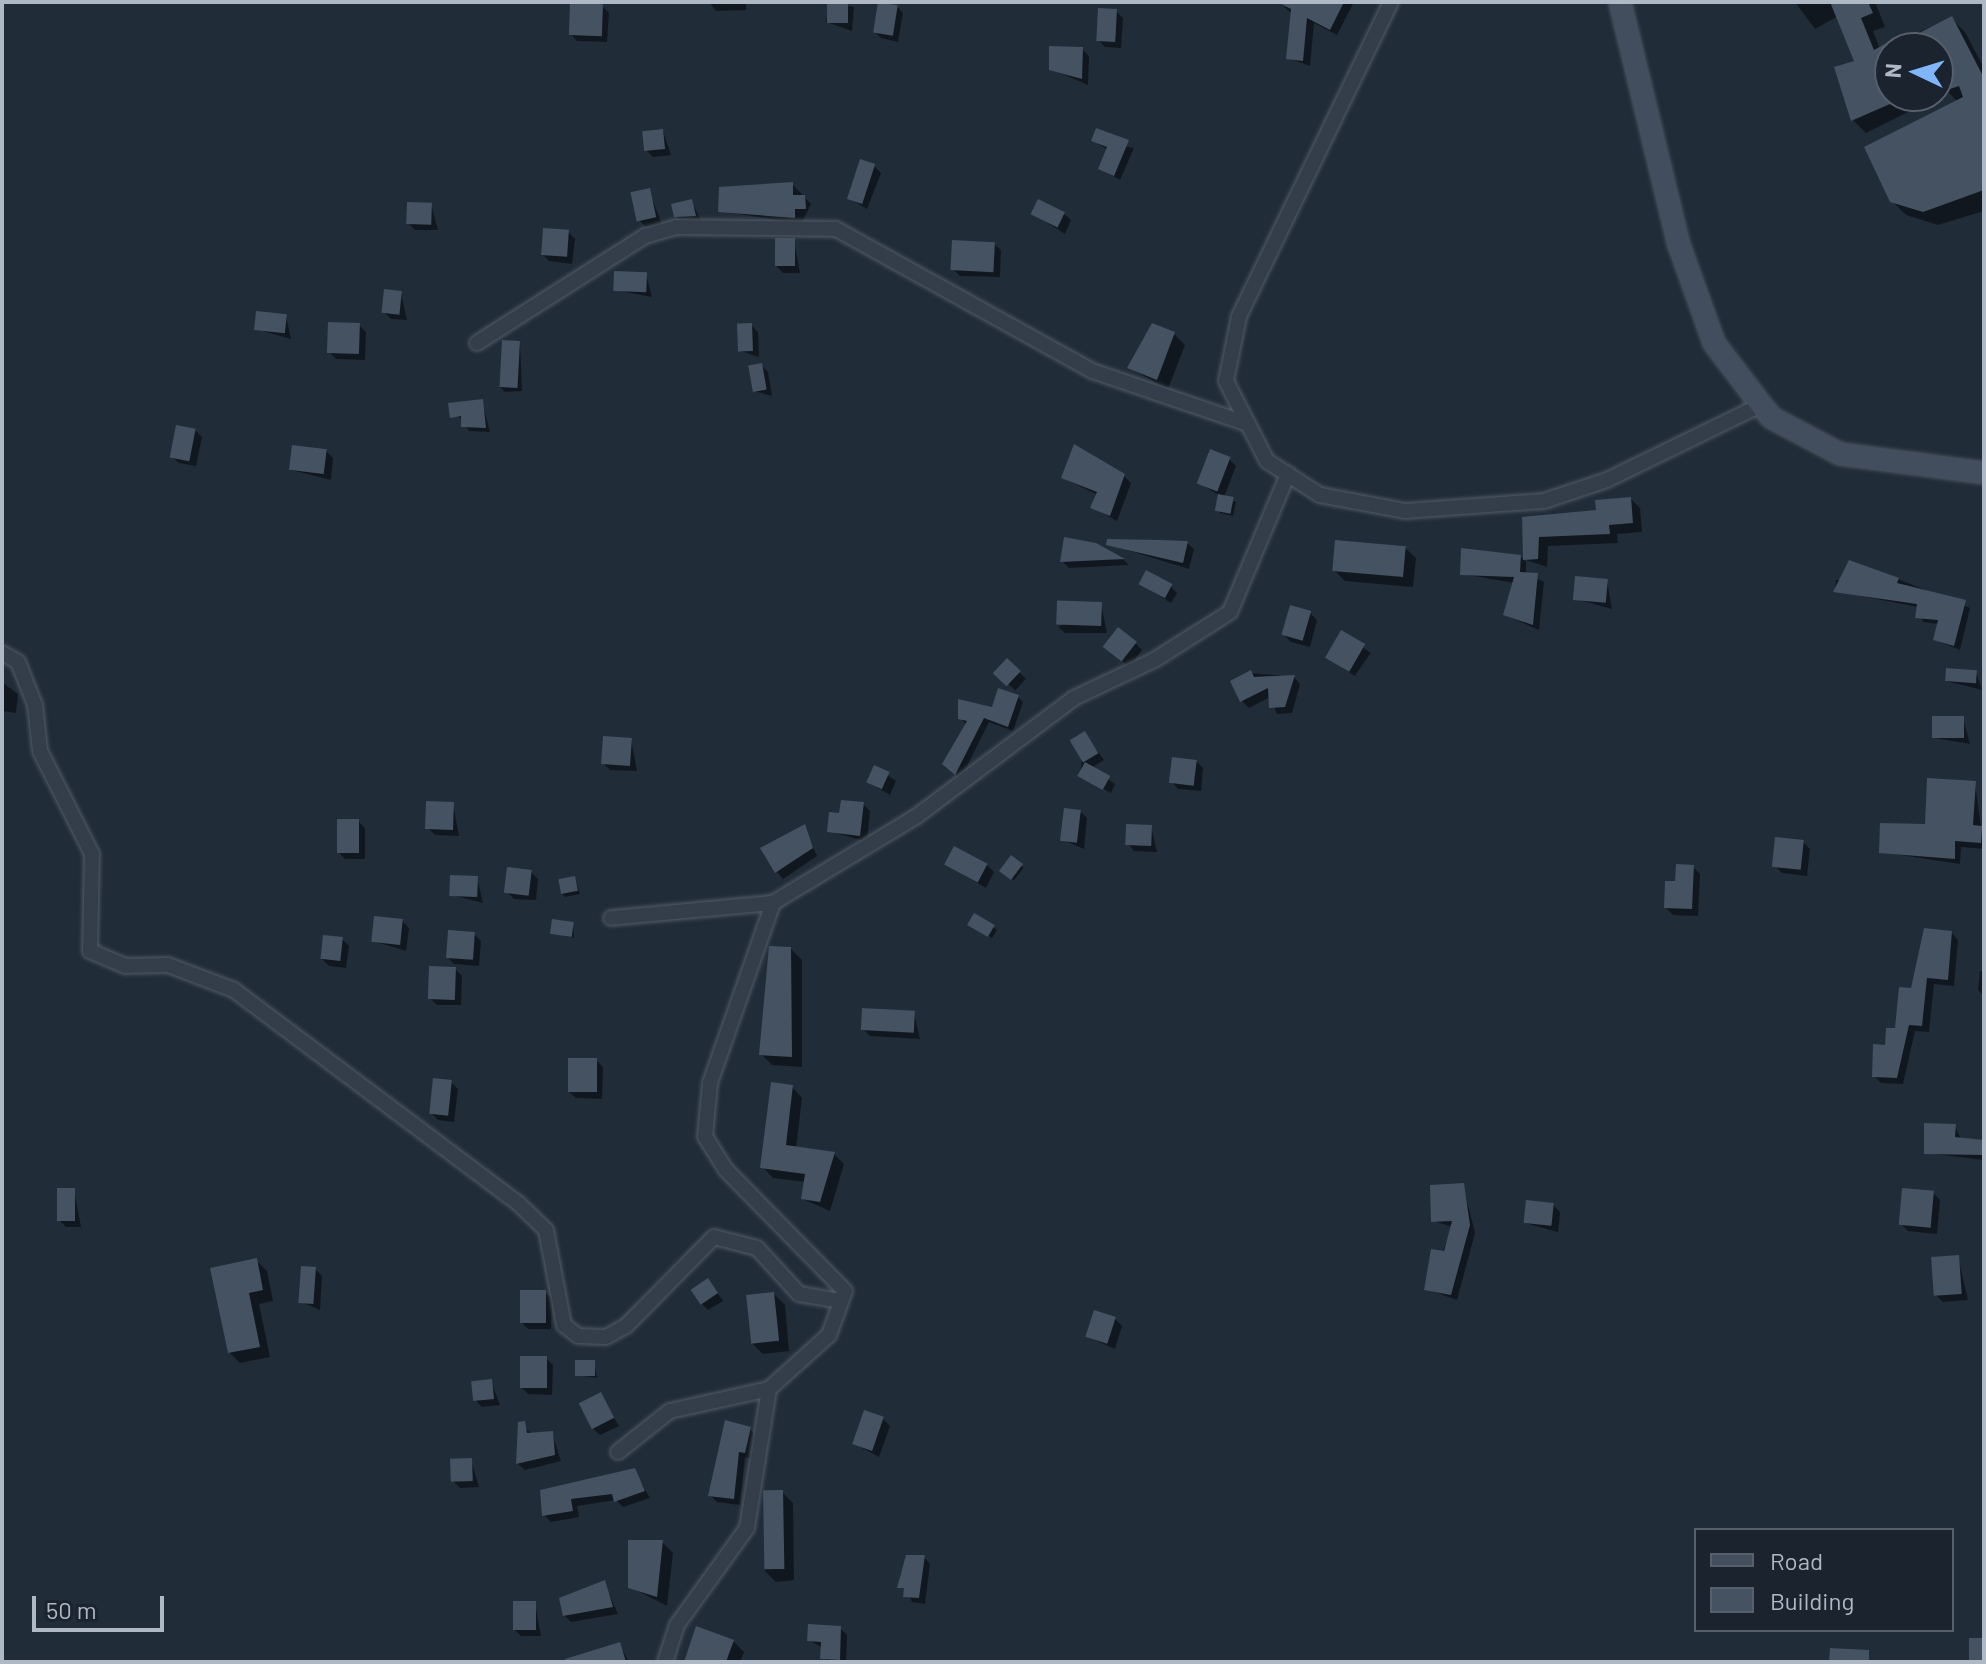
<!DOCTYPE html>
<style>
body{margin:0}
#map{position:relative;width:1986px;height:1664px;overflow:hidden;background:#212c39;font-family:Barlow,sans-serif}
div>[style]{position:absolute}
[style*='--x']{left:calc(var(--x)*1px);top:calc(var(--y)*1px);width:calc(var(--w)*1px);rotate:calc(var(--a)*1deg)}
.shadow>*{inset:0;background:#0007;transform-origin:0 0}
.building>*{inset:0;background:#445261;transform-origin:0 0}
.roads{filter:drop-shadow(0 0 2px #525c67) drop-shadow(0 0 2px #525c67)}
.street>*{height:14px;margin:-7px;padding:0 7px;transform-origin:7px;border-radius:7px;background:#343e4a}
.secondary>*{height:20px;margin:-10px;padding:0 10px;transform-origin:10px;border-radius:10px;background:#424d5d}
span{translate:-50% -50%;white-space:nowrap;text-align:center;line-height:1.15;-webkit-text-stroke:6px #1a232e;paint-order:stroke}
.frame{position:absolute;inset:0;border:4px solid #afb9c6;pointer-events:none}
.legend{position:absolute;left:1694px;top:1528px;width:260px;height:104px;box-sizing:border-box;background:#1a232e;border:2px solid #565f6b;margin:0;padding:10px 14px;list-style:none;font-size:24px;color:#afb9c6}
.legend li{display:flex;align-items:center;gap:16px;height:40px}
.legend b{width:40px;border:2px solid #565f6b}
.north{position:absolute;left:1874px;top:32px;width:80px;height:80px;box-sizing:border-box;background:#1a232e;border:2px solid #565f6b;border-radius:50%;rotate:274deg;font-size:22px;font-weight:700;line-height:32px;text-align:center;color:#afb9c6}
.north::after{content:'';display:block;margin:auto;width:28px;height:36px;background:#81b5f9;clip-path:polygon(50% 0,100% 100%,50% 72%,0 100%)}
.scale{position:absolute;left:32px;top:1596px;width:132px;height:36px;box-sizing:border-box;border:4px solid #afb9c6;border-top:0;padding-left:10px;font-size:24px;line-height:28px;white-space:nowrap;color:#afb9c6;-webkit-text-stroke:6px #1a232e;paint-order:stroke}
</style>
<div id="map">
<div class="shadow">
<i style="clip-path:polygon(709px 2px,746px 2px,746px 10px,716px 11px)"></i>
<i style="clip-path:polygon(829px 2px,854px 7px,852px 31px,826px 22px)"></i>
<i style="clip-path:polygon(1279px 2px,1354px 2px,1337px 35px,1314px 23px,1310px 66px,1288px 58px,1292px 14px)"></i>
<i style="clip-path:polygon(evenodd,1795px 2px,1875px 2px,1885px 27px,1873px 31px,1880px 49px,1951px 18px,1965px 32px,1984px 68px,1984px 211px,1938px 225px,1906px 215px,1892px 201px,1958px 102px,1948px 92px,1866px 133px,1853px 120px,1856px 62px,1838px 16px,1815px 29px,1795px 2px,1890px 48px,1938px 48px,1938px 96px,1890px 96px,1890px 48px)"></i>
<i style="clip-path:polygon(602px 6px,609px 13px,607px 42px,577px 41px,571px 34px)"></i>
<i style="clip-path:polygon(897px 6px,903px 13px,898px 42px,881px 38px,874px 31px)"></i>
<i style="clip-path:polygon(1116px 11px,1123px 18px,1121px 48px,1105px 47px,1098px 40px)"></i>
<i style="clip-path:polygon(1082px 49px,1089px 56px,1088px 85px,1051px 69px)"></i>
<i style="clip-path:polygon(663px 131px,671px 155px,653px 157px,646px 150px)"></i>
<i style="clip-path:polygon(1093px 141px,1134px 148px,1120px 180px,1101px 169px,1108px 150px)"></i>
<i style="clip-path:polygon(874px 166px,881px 173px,867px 209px,848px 198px)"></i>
<i style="clip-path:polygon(792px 184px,811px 204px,801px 224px,720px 211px)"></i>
<i style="clip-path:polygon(649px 191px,662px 224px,646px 227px,639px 220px)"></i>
<i style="clip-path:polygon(691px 201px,702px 222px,683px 223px,676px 216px)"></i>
<i style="clip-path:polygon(431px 204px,438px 230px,415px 230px,408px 223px)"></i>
<i style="clip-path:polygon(1033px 214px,1064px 214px,1071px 220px,1065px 234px)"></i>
<i style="clip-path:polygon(568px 232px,575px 239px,572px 264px,549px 261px,542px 254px)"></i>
<i style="clip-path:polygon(794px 240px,800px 273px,783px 273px,776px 266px)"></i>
<i style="clip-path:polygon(994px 244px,1001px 250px,1000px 277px,960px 276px,953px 269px)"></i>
<i style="clip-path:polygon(646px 274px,652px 297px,615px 290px)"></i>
<i style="clip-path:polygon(401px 293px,407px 320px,391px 319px,384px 312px)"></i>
<i style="clip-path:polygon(286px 316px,291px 339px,256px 329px)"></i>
<i style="clip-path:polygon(359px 325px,366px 332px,365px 360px,336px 359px,329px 352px)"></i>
<i style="clip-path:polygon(751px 325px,758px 332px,759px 357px,741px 351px)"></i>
<i style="clip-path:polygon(1174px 334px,1185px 345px,1168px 389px,1129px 368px)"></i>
<i style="clip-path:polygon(520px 343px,522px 391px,505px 392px,500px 387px)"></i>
<i style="clip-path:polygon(761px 365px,768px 372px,772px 396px,754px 391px)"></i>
<i style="clip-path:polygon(482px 401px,490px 432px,469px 431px,451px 405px)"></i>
<i style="clip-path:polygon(195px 430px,202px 437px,196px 466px,179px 463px,172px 457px)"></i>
<i style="clip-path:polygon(326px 451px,333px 458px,331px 480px,291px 470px)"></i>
<i style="clip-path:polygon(1229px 459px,1236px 466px,1224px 497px,1236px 502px,1233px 516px,1220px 513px,1220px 496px,1198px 482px)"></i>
<i style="clip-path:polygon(1124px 476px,1131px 483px,1117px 521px,1093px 508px,1098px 495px,1063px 478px)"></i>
<i style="clip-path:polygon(1631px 499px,1640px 508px,1642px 532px,1617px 534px,1618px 543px,1548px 546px,1547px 567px,1526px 560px,1526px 574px,1544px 582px,1539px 630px,1505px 615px,1515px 583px,1462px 574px,1520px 556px,1526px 562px,1524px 518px,1598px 512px)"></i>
<i style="clip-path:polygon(1066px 540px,1124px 560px,1129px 565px,1069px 568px,1062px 561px)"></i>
<i style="clip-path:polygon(1187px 543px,1194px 549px,1189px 569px,1108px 544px)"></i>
<i style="clip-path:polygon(1405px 548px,1416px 558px,1413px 587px,1345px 581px,1334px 570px)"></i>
<i style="clip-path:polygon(1898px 579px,1970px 608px,1960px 650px,1935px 640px,1939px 624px,1923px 622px,1918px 607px,1835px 591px,1836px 580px)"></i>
<i style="clip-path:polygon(1607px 581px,1612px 609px,1575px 599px)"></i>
<i style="clip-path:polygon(1141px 584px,1170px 586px,1177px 593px,1171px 603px)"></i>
<i style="clip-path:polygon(1101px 604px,1107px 633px,1065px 633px,1058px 627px)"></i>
<i style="clip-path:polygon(1310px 613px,1317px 620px,1310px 647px,1291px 642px,1284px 635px)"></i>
<i style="left:1342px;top:633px;width:35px;height:28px;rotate:35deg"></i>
<i style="clip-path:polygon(1135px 643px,1142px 650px,1129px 667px,1112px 653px)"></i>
<i style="left:1007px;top:661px;width:26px;height:16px;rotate:43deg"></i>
<i style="clip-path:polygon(1976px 672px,1982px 690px,1946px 681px)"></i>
<i style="clip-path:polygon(1251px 673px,1294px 677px,1300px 684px,1292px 713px,1277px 714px,1270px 697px,1249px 708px,1242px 701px)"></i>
<i style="clip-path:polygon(2px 682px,18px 694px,16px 713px,2px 711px)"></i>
<i style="clip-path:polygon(1018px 697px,1023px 702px,1013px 731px,989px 722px,961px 778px,950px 769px,967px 725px,960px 718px)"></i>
<i style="clip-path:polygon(1963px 718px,1970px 744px,1934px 738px)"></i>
<i style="clip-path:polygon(1085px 734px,1104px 760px,1091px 768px,1115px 784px,1111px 793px,1080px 776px)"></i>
<i style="clip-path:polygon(631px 739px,637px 771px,610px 770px,603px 763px)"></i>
<i style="clip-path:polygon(1196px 761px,1203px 768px,1201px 791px,1178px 789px,1172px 782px)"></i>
<i style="clip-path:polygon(875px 767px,896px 781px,890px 795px,868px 782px)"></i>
<i style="clip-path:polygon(1975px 783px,1984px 849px,1961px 847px,1960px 864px,1881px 852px,1927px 826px)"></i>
<i style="clip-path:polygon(453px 804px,459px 836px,435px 835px,428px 828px)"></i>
<i style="clip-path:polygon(863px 804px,870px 811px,867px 842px,829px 831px)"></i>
<i style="clip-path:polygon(1080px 811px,1087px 818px,1084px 849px,1063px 840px)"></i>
<i style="clip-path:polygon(358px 821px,365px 828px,365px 859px,345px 859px,338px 852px)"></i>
<i style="clip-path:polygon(1151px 826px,1157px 852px,1134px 851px,1128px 844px)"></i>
<i style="clip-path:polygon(804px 827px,817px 856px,783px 879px,777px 872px)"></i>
<i style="clip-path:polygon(1803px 842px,1810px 849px,1807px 876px,1782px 873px,1775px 866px)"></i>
<i style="left:1011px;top:858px;width:16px;height:16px;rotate:38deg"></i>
<i style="clip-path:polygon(947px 865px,987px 865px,994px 872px,986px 888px)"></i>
<i style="clip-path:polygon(1693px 867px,1700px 874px,1698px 916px,1673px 915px,1666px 908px)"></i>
<i style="clip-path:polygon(531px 872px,538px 879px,536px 900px,514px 899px,507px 892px)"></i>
<i style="clip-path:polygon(477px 878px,483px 903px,452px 895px)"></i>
<i style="clip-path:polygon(575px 878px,580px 894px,565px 897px,562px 894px)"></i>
<i style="clip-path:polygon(975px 916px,997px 930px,992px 938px,972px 927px)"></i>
<i style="clip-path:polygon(402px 921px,409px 928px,406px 951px,373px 941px)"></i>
<i style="clip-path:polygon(573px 924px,574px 938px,552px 933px)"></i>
<i style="clip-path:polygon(1952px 933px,1958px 940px,1954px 986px,1934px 984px,1929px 1032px,1915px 1031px,1903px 1084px,1881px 1083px,1874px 1076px,1912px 990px)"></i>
<i style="clip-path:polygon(474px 934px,481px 941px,479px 966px,454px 964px,447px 957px)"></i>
<i style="clip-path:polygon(342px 939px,349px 946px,346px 968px,329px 966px,322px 959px)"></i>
<i style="clip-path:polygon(791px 949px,802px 960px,802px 1067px,772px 1065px,761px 1054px)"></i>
<i style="clip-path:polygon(455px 969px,462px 976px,461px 1005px,437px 1005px,430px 998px)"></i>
<i style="clip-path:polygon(1980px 971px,1984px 972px,1984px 996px,1978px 990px)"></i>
<i style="clip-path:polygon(914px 1013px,920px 1039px,870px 1036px,863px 1029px)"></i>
<i style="clip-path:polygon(596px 1060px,603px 1067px,602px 1099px,576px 1098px,569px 1092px)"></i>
<i style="clip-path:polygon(451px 1082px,458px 1089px,454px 1122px,438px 1120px,431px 1113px)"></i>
<i style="clip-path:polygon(792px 1087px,802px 1098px,796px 1149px,834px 1154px,844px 1164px,830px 1211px,803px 1199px,806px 1182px,773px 1178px,763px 1167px)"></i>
<i style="clip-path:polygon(1955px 1126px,1961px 1139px,1984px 1142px,1984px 1160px,1926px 1153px)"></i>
<i style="clip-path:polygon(1463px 1185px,1475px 1233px,1457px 1300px,1426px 1289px,1453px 1227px,1433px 1221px)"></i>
<i style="clip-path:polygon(74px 1190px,81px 1227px,66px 1227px,59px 1220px)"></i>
<i style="clip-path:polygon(1933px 1193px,1940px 1200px,1937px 1234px,1908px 1231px,1901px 1224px)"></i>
<i style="clip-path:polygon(1553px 1205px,1560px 1212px,1558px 1232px,1525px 1223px)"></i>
<i style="clip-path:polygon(1958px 1257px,1968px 1300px,1943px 1302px,1936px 1295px)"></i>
<i style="clip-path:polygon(256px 1260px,267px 1271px,273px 1301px,259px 1304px,270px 1357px,240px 1363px,229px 1352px)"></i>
<i style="clip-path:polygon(315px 1269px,322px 1276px,320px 1310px,301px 1302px)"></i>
<i style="clip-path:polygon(708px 1280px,723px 1301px,708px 1310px,701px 1303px)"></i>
<i style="clip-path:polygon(545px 1292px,552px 1299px,551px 1329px,528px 1329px,521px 1322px)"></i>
<i style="clip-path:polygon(774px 1294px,785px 1305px,789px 1351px,763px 1354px,752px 1343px)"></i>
<i style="clip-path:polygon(1115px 1319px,1122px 1326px,1115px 1349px,1088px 1337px)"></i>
<i style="clip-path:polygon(546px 1358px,553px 1365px,552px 1395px,528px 1394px,521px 1387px)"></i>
<i style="clip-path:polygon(594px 1362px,597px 1378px,577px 1375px)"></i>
<i style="clip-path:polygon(491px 1381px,500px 1405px,482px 1407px,475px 1400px)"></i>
<i style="clip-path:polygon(600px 1395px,619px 1426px,600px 1435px,593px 1429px)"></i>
<i style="clip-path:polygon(883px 1419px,890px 1426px,879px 1457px,855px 1444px)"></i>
<i style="clip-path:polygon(520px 1424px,532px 1434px,552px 1433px,561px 1461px,525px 1470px,518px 1464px)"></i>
<i style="clip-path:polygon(750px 1429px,756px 1436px,751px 1459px,745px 1457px,740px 1505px,717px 1502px,710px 1495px)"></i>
<i style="clip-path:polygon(471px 1460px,479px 1487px,460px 1488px,453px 1481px)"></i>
<i style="clip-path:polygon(634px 1470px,650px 1498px,623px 1507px,616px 1500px,577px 1506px,579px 1517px,551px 1522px,544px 1515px,542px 1492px)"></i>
<i style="clip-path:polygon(782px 1492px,793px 1503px,794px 1580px,776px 1582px,765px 1571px)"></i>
<i style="clip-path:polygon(662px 1542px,673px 1553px,667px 1606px,630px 1587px)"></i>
<i style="clip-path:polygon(924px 1557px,930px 1564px,925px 1604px,912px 1602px,900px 1575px)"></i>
<i style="clip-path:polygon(604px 1583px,618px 1614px,571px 1622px,564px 1615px)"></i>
<i style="clip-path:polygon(535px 1603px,541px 1636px,521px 1636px,514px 1629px)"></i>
<i style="clip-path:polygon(840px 1628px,847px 1635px,846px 1662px,826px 1662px,823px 1648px,809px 1640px)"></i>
<i style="clip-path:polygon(733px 1641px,744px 1652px,740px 1662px,686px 1662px)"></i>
<i style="clip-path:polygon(619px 1644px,629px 1662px,593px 1662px)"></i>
</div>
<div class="building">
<i style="left:827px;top:2px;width:21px;height:21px"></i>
<i style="left:878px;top:2px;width:20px;height:31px;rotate:9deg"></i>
<i style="clip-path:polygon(1277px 2px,1344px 2px,1330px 30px,1307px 18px,1303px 61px,1286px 59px,1291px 9px)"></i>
<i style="clip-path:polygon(1830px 2px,1868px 2px,1873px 13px,1861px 18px,1874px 50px,1890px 41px,1890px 104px,1851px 121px,1834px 67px,1854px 61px)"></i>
<i style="left:570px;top:3px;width:33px;height:32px;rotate:2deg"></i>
<i style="left:1098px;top:8px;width:19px;height:33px;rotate:3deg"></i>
<i style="clip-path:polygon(1952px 16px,1984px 78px,1984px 190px,1923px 212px,1890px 202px,1864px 147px,1963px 97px,1959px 86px,1944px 91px,1938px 79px,1938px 48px,1890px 48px)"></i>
<i style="clip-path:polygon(1049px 46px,1083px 47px,1082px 79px,1049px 70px)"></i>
<i style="clip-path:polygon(1096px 128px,1129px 140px,1114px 176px,1098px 169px,1107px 147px,1091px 141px)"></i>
<i style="left:663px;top:129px;width:20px;height:21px;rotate:84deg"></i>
<i style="left:860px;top:159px;width:16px;height:42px;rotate:18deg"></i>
<i style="clip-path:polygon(793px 182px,793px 195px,805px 195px,806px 209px,795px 209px,795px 218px,718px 212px,719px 187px)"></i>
<i style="left:650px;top:188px;width:30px;height:20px;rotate:78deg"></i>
<i style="clip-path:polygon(692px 199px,696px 216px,674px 217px,671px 204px)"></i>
<i style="left:1038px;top:199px;width:30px;height:17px;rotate:26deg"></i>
<i style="left:407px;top:202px;width:25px;height:22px;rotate:2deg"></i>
<i style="left:543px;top:228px;width:26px;height:27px;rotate:4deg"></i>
<i style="left:775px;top:238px;width:20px;height:28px"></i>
<i style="left:952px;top:240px;width:43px;height:30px;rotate:3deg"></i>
<i style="left:614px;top:271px;width:33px;height:20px;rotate:2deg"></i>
<i style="left:384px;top:289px;width:18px;height:24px;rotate:6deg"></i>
<i style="left:256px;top:311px;width:31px;height:19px;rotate:6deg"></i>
<i style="left:328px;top:322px;width:32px;height:31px;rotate:2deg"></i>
<i style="left:752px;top:323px;width:28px;height:15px;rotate:88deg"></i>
<i style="clip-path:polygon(1152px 323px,1175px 332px,1157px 380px,1127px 368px)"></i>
<i style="left:502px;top:340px;width:18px;height:47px;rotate:3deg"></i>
<i style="left:762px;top:363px;width:27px;height:14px;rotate:80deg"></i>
<i style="clip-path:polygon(483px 399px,486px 428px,461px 427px,461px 416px,450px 418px,448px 403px)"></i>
<i style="left:176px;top:425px;width:20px;height:33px;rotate:11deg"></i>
<i style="clip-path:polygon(1074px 444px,1125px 474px,1110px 516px,1090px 508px,1097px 492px,1061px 478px)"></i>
<i style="left:292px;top:445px;width:35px;height:25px;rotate:7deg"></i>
<i style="left:1210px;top:449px;width:22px;height:37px;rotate:21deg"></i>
<i style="left:1218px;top:494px;width:16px;height:17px;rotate:11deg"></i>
<i style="clip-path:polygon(1631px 497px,1633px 523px,1609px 525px,1610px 534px,1539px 537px,1538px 559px,1523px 560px,1522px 517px,1596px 510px,1595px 500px)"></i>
<i style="clip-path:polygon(1064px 537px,1096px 543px,1125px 559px,1060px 562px)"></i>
<i style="clip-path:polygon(1107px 539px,1160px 540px,1188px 541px,1183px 563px,1106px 545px)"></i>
<i style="left:1335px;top:540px;width:71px;height:31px;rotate:5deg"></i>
<i style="clip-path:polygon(1461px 548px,1521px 555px,1520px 572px,1538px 573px,1533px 625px,1503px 615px,1514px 577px,1460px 575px)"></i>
<i style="clip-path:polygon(1849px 560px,1899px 578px,1897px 583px,1966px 600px,1954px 646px,1933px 640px,1938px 620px,1915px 618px,1917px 604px,1833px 592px)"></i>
<i style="left:1146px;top:570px;width:30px;height:16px;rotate:28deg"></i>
<i style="left:1575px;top:576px;width:33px;height:24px;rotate:5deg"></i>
<i style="left:1102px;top:602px;width:24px;height:45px;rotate:92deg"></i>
<i style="left:1290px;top:605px;width:22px;height:31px;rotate:16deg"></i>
<i style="left:1118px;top:627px;width:24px;height:25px;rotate:38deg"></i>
<i style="left:1341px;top:630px;width:28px;height:32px;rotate:30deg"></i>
<i style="left:1007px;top:658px;width:19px;height:21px;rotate:43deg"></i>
<i style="left:1946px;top:668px;width:31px;height:13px;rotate:4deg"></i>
<i style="clip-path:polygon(1251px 670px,1254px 677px,1295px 675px,1285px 707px,1269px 708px,1268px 688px,1240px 702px,1230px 681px)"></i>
<i style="clip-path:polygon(998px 688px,1019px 695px,1008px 727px,984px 718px,955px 775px,942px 764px,967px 721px,958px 719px,958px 699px,992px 707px)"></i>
<i style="left:1932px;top:716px;width:32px;height:22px"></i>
<i style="left:1085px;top:731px;width:26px;height:18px;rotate:59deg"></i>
<i style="left:603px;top:736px;width:29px;height:28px;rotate:4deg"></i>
<i style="left:1172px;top:757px;width:25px;height:26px;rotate:7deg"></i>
<i style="left:1085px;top:762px;width:29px;height:16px;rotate:29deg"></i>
<i style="left:874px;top:765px;width:17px;height:19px;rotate:24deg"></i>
<i style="clip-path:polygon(1927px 778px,1976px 781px,1973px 825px,1982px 826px,1981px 843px,1955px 841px,1955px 859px,1879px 853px,1880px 823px,1925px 824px)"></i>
<i style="clip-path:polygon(841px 800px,864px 802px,860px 836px,827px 832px,829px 812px,839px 813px)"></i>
<i style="left:426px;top:801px;width:28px;height:28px;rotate:2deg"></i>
<i style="left:1064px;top:808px;width:17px;height:33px;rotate:7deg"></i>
<i style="left:337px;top:819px;width:22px;height:34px"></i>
<i style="clip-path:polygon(805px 824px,813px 848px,775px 873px,760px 848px)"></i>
<i style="left:1126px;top:824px;width:26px;height:21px;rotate:2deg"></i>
<i style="left:1775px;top:837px;width:29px;height:30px;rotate:6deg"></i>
<i style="left:954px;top:846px;width:38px;height:21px;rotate:28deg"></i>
<i style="left:1011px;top:855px;width:15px;height:20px;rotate:37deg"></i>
<i style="clip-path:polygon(1676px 864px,1694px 865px,1692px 909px,1664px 908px,1665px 881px,1675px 881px)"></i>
<i style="left:507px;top:867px;width:25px;height:26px;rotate:7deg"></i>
<i style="left:450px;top:875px;width:28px;height:21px;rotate:2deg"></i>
<i style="left:575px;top:876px;width:15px;height:17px;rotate:79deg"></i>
<i style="left:974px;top:913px;width:24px;height:14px;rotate:30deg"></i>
<i style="left:374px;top:916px;width:29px;height:26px;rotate:6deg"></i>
<i style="left:552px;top:919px;width:22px;height:15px;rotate:8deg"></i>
<i style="clip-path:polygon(1924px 928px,1952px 931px,1948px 980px,1927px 978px,1922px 1026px,1909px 1025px,1897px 1078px,1872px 1077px,1873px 1044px,1885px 1045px,1886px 1028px,1895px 1028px,1899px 987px,1911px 988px)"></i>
<i style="left:448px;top:930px;width:27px;height:28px;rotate:4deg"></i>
<i style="left:323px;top:935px;width:20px;height:24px;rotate:6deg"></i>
<i style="clip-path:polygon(769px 946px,791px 947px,792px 1057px,759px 1055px)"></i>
<i style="left:429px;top:966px;width:27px;height:33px;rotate:2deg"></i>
<i style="left:862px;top:1008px;width:53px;height:22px;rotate:3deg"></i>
<i style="left:568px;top:1058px;width:29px;height:34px"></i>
<i style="left:433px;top:1078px;width:19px;height:36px;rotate:6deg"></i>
<i style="clip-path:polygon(771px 1082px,793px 1085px,786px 1145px,835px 1152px,820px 1202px,801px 1199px,805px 1174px,760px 1168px)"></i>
<i style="clip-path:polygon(1924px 1123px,1956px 1124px,1955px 1137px,1984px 1140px,1984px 1155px,1924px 1154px)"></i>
<i style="clip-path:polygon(1464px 1183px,1470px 1225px,1451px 1295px,1424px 1290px,1431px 1249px,1444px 1251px,1452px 1221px,1431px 1222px,1430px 1185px)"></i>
<i style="left:57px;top:1188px;width:18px;height:33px"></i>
<i style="left:1902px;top:1188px;width:32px;height:37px;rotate:5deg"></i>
<i style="left:1526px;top:1200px;width:28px;height:23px;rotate:6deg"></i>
<i style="left:1959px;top:1255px;width:39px;height:28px;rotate:86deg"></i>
<i style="clip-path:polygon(257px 1258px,263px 1290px,249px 1293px,260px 1347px,228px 1353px,210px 1268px)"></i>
<i style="left:301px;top:1266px;width:15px;height:37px;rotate:4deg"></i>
<i style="left:708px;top:1278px;width:18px;height:21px;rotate:56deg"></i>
<i style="left:520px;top:1290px;width:26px;height:33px"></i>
<i style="left:774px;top:1292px;width:49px;height:28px;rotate:84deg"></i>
<i style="left:1094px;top:1310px;width:23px;height:28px;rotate:18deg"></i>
<i style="left:520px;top:1356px;width:27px;height:32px"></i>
<i style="left:575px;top:1360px;width:20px;height:16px"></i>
<i style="left:492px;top:1379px;width:20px;height:21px;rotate:84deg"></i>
<i style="left:601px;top:1392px;width:29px;height:25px;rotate:63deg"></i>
<i style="left:864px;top:1410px;width:21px;height:36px;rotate:19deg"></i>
<i style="clip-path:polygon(725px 1420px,751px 1427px,745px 1453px,739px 1452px,734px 1499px,708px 1496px)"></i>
<i style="clip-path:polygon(525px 1421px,527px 1433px,553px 1431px,555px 1455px,516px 1464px,518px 1422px)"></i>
<i style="left:472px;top:1458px;width:23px;height:22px;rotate:88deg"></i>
<i style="clip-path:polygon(635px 1468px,645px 1491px,614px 1502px,612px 1494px,571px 1499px,573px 1511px,542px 1516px,540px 1490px)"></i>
<i style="left:783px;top:1490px;width:79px;height:20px;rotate:89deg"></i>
<i style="clip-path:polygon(628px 1540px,663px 1540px,657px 1597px,628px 1588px)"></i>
<i style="clip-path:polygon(906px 1555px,925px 1555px,919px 1598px,903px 1597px,904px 1588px,897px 1588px)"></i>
<i style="clip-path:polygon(605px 1580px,613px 1607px,563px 1616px,559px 1598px)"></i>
<i style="left:513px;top:1601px;width:23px;height:29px"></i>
<i style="clip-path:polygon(808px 1624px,841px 1626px,840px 1660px,820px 1659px,821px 1642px,807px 1641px)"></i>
<i style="clip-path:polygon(696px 1626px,734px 1640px,726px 1662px,684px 1662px)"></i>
<i style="left:1969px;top:1638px;width:15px;height:24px"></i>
<i style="clip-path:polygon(620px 1642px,626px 1662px,566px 1662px,565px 1659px)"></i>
<i style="clip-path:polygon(1830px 1648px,1869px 1650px,1869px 1662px,1829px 1662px)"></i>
</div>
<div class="roads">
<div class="street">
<i style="--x:1391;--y:2;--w:350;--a:115.8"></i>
<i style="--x:1239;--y:317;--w:65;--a:101.5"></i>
<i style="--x:1226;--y:381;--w:90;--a:62.9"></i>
<i style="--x:1267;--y:461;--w:63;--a:32.7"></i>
<i style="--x:1320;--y:495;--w:86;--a:10.7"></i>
<i style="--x:1405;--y:511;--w:139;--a:-4.1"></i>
<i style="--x:1544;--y:501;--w:66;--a:-18.4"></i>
<i style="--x:1607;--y:480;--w:171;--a:-26"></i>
<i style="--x:477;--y:343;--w:199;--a:-32.5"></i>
<i style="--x:645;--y:236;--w:32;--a:-16"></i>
<i style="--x:676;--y:227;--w:160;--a:0.7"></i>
<i style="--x:836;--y:229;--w:293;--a:29"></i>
<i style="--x:1092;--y:371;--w:165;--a:18.8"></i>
<i style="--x:2;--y:653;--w:18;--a:29"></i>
<i style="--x:18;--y:662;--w:46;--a:68.4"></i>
<i style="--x:35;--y:705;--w:46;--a:83.8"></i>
<i style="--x:40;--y:751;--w:115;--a:63.2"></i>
<i style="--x:92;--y:854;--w:97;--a:91.2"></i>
<i style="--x:90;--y:951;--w:39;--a:23"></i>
<i style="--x:126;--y:966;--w:42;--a:-1.4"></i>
<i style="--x:168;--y:965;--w:71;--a:20.7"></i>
<i style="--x:234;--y:990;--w:356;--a:36.9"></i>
<i style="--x:519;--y:1204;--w:37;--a:44"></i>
<i style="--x:546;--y:1230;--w:97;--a:79.3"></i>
<i style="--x:564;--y:1325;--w:18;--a:38"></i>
<i style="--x:578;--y:1336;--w:28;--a:2"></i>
<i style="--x:606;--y:1337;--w:23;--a:-29"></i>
<i style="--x:626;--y:1326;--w:125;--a:-45.3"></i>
<i style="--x:714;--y:1237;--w:44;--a:14.3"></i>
<i style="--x:757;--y:1248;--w:62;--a:47.6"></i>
<i style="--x:799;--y:1294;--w:43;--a:9.5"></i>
<i style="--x:611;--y:918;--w:163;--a:-5.3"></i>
<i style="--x:618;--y:1452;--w:66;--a:-38.3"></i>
<i style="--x:670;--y:1411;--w:101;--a:-12.5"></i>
<i style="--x:665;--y:1662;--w:39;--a:-72"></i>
<i style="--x:677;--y:1625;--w:120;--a:-54.2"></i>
<i style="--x:747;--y:1528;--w:141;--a:-81"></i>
<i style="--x:769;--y:1389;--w:81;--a:-42"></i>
<i style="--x:829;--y:1335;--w:47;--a:-70"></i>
<i style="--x:845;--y:1291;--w:170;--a:-134.5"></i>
<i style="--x:726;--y:1170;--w:39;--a:-122"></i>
<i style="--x:705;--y:1137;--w:54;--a:-84.7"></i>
<i style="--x:710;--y:1083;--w:191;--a:-70.7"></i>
<i style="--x:773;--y:903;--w:168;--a:-31.1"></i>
<i style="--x:917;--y:816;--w:196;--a:-36.9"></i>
<i style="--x:1074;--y:698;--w:91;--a:-25.4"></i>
<i style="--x:1156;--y:659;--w:88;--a:-32.4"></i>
<i style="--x:1230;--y:612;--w:150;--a:-67.2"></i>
</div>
<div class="secondary">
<i style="--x:1620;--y:2;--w:250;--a:76.4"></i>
<i style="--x:1679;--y:245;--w:104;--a:70.3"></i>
<i style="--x:1714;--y:343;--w:78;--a:52.8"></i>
<i style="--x:1761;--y:405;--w:17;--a:50"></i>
<i style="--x:1772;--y:418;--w:77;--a:27.9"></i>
<i style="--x:1840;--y:454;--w:145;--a:7.5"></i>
</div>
</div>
<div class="frame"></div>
<ul class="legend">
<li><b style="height:10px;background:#424d5d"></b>Road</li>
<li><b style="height:22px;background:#445261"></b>Building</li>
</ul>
<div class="north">N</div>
<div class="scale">50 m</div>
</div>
